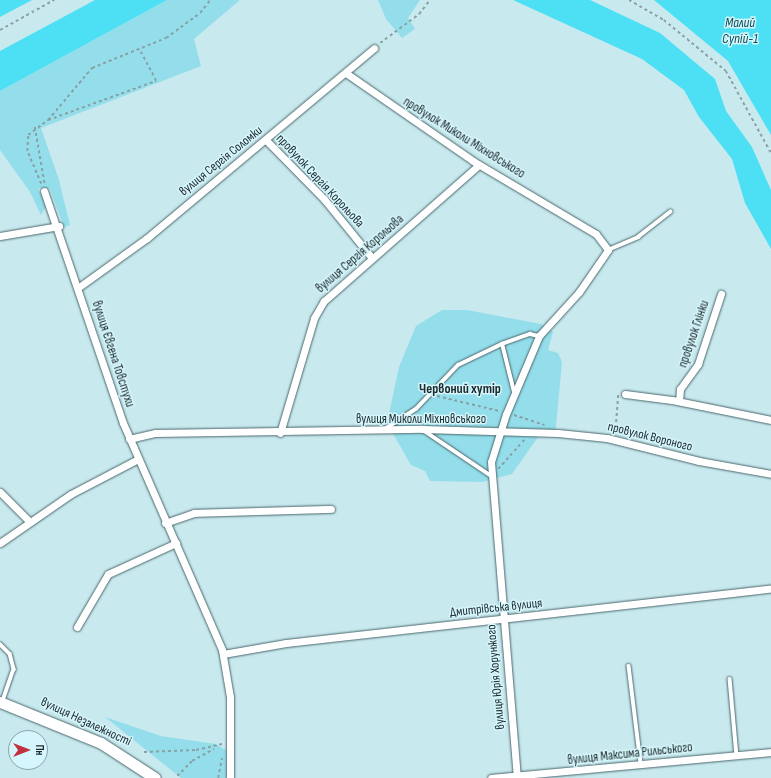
<!DOCTYPE html>
<meta charset="utf-8">
<style>
body{margin:0}
#map{position:relative;width:771px;height:778px;overflow:hidden;background:#c8e9ee;font-family:"Sofia Sans Condensed",sans-serif}
div>[style]{position:absolute}
[style*='--x']{left:calc(var(--x)*1px);top:calc(var(--y)*1px);width:calc(var(--w)*1px);rotate:calc(var(--a)*1deg)}
.green>*{inset:0;background:#94deeb}
.water>*{inset:0;background:#4de0f5}
.path>*{height:1.5px;margin-top:-0.75px;transform-origin:0;background:repeating-linear-gradient(90deg,#88a1a5 0 3px,transparent 0 6px)}
.roads{filter:drop-shadow(0 0 1px #4a676c) drop-shadow(0 0 1px #4a676c)}
.lane>*{height:3.5px;margin:-1.75px;padding:0 1.75px;transform-origin:1.75px;border-radius:1.75px;background:#fff}
.street>*{height:7px;margin:-3.5px;padding:0 3.5px;transform-origin:3.5px;border-radius:3.5px;background:#fff}
.secondary>*{height:11px;margin:-5.5px;padding:0 5.5px;transform-origin:5.5px;border-radius:5.5px;background:#fff}
span{translate:-50% -50%;white-space:nowrap;text-align:center;line-height:1.15;-webkit-text-stroke:3px #d5f6fc;paint-order:stroke}
.street-label{font-size:13px;color:#1d292b}
.water-label{font-size:14px;color:#0c4d56;font-style:italic}
.neighbourhood-label{font-size:14px;color:#1d292b;font-weight:700}
.north{position:absolute;left:8px;top:730px;width:40px;height:40px;box-sizing:border-box;background:#d5f6fc;border:1px solid #8ba4a8;border-radius:50%;rotate:90deg;font-size:11px;font-weight:700;line-height:16px;text-align:center;color:#1d292b}
.north::after{content:'';display:block;margin:auto;width:14px;height:18px;background:#c1313f;clip-path:polygon(50% 0,100% 100%,50% 72%,0 100%)}
</style>
<div id="map">
<div class="green">
<i style="clip-path:polygon(167px 0,240px 0,194px 39px,201px 66px,41px 128px,59px 180px,70px 225px,64px 227px,50px 189px,38px 188px,46px 206px,41px 215px,30px 192px,0 150px,0 91px)"></i>
<i style="clip-path:polygon(378px 0,420px 0,408px 18px,415px 29px,402px 38px,386px 19px)"></i>
<i style="clip-path:polygon(442px 310px,467px 310px,541px 324px,553px 332px,548px 350px,558px 353px,562px 362px,555px 437px,538px 437px,512px 474px,482px 482px,430px 481px,425px 471px,411px 465px,387px 423px,399px 367px,416px 326px)"></i>
<i style="clip-path:polygon(105px 717px,161px 736px,216px 744px,227px 751px,226px 778px,181px 778px)"></i>
</div>
<div class="water">
<i style="clip-path:polygon(0 0,32px 0,0 17px)"></i>
<i style="clip-path:polygon(95px 0,167px 0,0 91px,0 51px)"></i>
<i style="clip-path:polygon(513px 0,590px 0,660px 33px,715px 79px,726px 111px,752px 147px,771px 190px,771px 249px,745px 203px,732px 159px,699px 117px,684px 90px,642px 59px)"></i>
<i style="clip-path:polygon(654px 0,771px 0,771px 135px,728px 61px)"></i>
</div>
<div class="path">
<i style="--x:629;--y:0;--w:40;--a:29.7"></i>
<i style="--x:664;--y:20;--w:80;--a:39.4"></i>
<i style="--x:726;--y:71;--w:94;--a:61.2"></i>
<i style="--x:0;--y:30;--w:62;--a:-29.1"></i>
<i style="--x:380;--y:43;--w:49;--a:-36.6"></i>
<i style="--x:419;--y:14;--w:18;--a:-52"></i>
<i style="--x:48;--y:120;--w:68;--a:-49.8"></i>
<i style="--x:92;--y:68;--w:80;--a:-22.1"></i>
<i style="--x:166;--y:38;--w:42;--a:-36.3"></i>
<i style="--x:200;--y:13;--w:16;--a:-52"></i>
<i style="--x:35;--y:127;--w:59;--a:80.2"></i>
<i style="--x:41;--y:184;--w:36;--a:-113"></i>
<i style="--x:27;--y:151;--w:16;--a:-86"></i>
<i style="--x:28;--y:135;--w:25;--a:-37"></i>
<i style="--x:48;--y:120;--w:115;--a:-19.9"></i>
<i style="--x:156;--y:81;--w:36;--a:-118"></i>
<i style="--x:437;--y:396;--w:64;--a:13.6"></i>
<i style="--x:514;--y:415;--w:32;--a:18"></i>
<i style="--x:615;--y:434;--w:40;--a:-85.7"></i>
<i style="--x:498;--y:469;--w:40;--a:-48"></i>
<i style="--x:144;--y:752;--w:52;--a:-2.2"></i>
<i style="--x:196;--y:750;--w:28;--a:-13"></i>
<i style="--x:177;--y:776;--w:21;--a:-45"></i>
<i style="--x:192;--y:761;--w:25;--a:-29"></i>
<i style="--x:218;--y:778;--w:20;--a:-79"></i>
</div>
<div class="roads">
<div class="lane">
<i style="--x:608;--y:250;--w:33;--a:-23"></i>
<i style="--x:638;--y:237;--w:41;--a:-38"></i>
<i style="--x:514;--y:392;--w:49;--a:-104"></i>
<i style="--x:502;--y:344;--w:30;--a:-20"></i>
<i style="--x:530;--y:334;--w:9;--a:13"></i>
<i style="--x:385;--y:429;--w:37;--a:-33"></i>
<i style="--x:416;--y:409;--w:61;--a:-46.3"></i>
<i style="--x:458;--y:365;--w:49;--a:-25.5"></i>
<i style="--x:423;--y:430;--w:81;--a:33.9"></i>
<i style="--x:0;--y:644;--w:14;--a:45"></i>
<i style="--x:10;--y:654;--w:16;--a:75"></i>
<i style="--x:14;--y:669;--w:34;--a:109"></i>
<i style="--x:629;--y:666;--w:99;--a:83"></i>
<i style="--x:730;--y:679;--w:77;--a:84.8"></i>
</div>
<div class="street">
<i style="--x:346;--y:73;--w:155;--a:34.7"></i>
<i style="--x:473;--y:161;--w:143;--a:30.7"></i>
<i style="--x:596;--y:234;--w:20;--a:53"></i>
<i style="--x:608;--y:250;--w:51;--a:124.6"></i>
<i style="--x:579;--y:292;--w:59;--a:132.3"></i>
<i style="--x:539;--y:336;--w:85;--a:112.9"></i>
<i style="--x:506;--y:414;--w:50;--a:107.4"></i>
<i style="--x:491;--y:462;--w:317;--a:85.3"></i>
<i style="--x:266;--y:140;--w:83;--a:45.5"></i>
<i style="--x:324;--y:199;--w:76;--a:50.9"></i>
<i style="--x:44;--y:191;--w:245;--a:71.2"></i>
<i style="--x:123;--y:423;--w:248;--a:66.4"></i>
<i style="--x:222;--y:650;--w:48;--a:80.3"></i>
<i style="--x:230;--y:697;--w:81;--a:90"></i>
<i style="--x:0;--y:236;--w:60;--a:-9.6"></i>
<i style="--x:79;--y:287;--w:84;--a:-35.8"></i>
<i style="--x:147;--y:238;--w:296;--a:-39.9"></i>
<i style="--x:625;--y:394;--w:47;--a:7.3"></i>
<i style="--x:672;--y:400;--w:101;--a:11.4"></i>
<i style="--x:679;--y:401;--w:12;--a:-85"></i>
<i style="--x:680;--y:389;--w:31;--a:-54"></i>
<i style="--x:698;--y:364;--w:74;--a:-71.8"></i>
<i style="--x:280;--y:433;--w:120;--a:-73.5"></i>
<i style="--x:314;--y:318;--w:20;--a:-60"></i>
<i style="--x:324;--y:301;--w:206;--a:-41.3"></i>
<i style="--x:129;--y:439;--w:27;--a:-13"></i>
<i style="--x:155;--y:433;--w:268;--a:-0.9"></i>
<i style="--x:423;--y:429;--w:135;--a:1.7"></i>
<i style="--x:558;--y:433;--w:49;--a:5.8"></i>
<i style="--x:607;--y:438;--w:95;--a:14"></i>
<i style="--x:699;--y:461;--w:73;--a:10.2"></i>
<i style="--x:0;--y:492;--w:42;--a:45"></i>
<i style="--x:165;--y:523;--w:31;--a:-19"></i>
<i style="--x:194;--y:513;--w:137;--a:-1.7"></i>
<i style="--x:0;--y:543;--w:86;--a:-34.6"></i>
<i style="--x:71;--y:494;--w:76;--a:-27.6"></i>
<i style="--x:77;--y:627;--w:61;--a:-59.7"></i>
<i style="--x:108;--y:574;--w:75;--a:-24.5"></i>
<i style="--x:223;--y:654;--w:64;--a:-9.9"></i>
<i style="--x:286;--y:643;--w:488;--a:-6.4"></i>
<i style="--x:491;--y:778;--w:281;--a:-5.3"></i>
</div>
<div class="secondary">
<i style="--x:0;--y:702;--w:109;--a:22.1"></i>
<i style="--x:101;--y:743;--w:64;--a:32.9"></i>
</div>
</div>
<div class="street-label">
<span style="left:464px;top:138px;rotate:32deg">провулок Миколи Міхновського</span>
<span style="left:221px;top:161px;rotate:-39deg">вулиця Сергія Соломки</span>
<span style="left:320px;top:181px;rotate:47deg">провулок Сергія Корольова</span>
<span style="left:360px;top:254px;rotate:-41deg">вулиця Сергія Корольова</span>
<span style="left:694px;top:334px;rotate:-71deg">провулок Глінки</span>
<span style="left:113px;top:354px;rotate:72deg">вулиця Євгена Товстухи</span>
<span style="left:421px;top:419px">вулиця Миколи Міхновського</span>
<span style="left:650px;top:437px;rotate:14deg">провулок Вороного</span>
<span style="left:496px;top:608px;rotate:-6deg">Дмитрівська вулиця</span>
<span style="left:496px;top:677px;rotate:-95deg">вулиця Юрія Хорунжого</span>
<span style="left:86px;top:722px;rotate:25deg">вулиця Незалежності</span>
<span style="left:630px;top:754px;rotate:-6deg">вулиця Максима Рильського</span>
</div>
<div class="water-label">
<span style="left:740px;top:31px">Малий<br>Супій-1</span>
</div>
<div class="neighbourhood-label">
<span style="left:460px;top:389px">Червоний хутір</span>
</div>
<div class="north">Пн</div>
</div>
